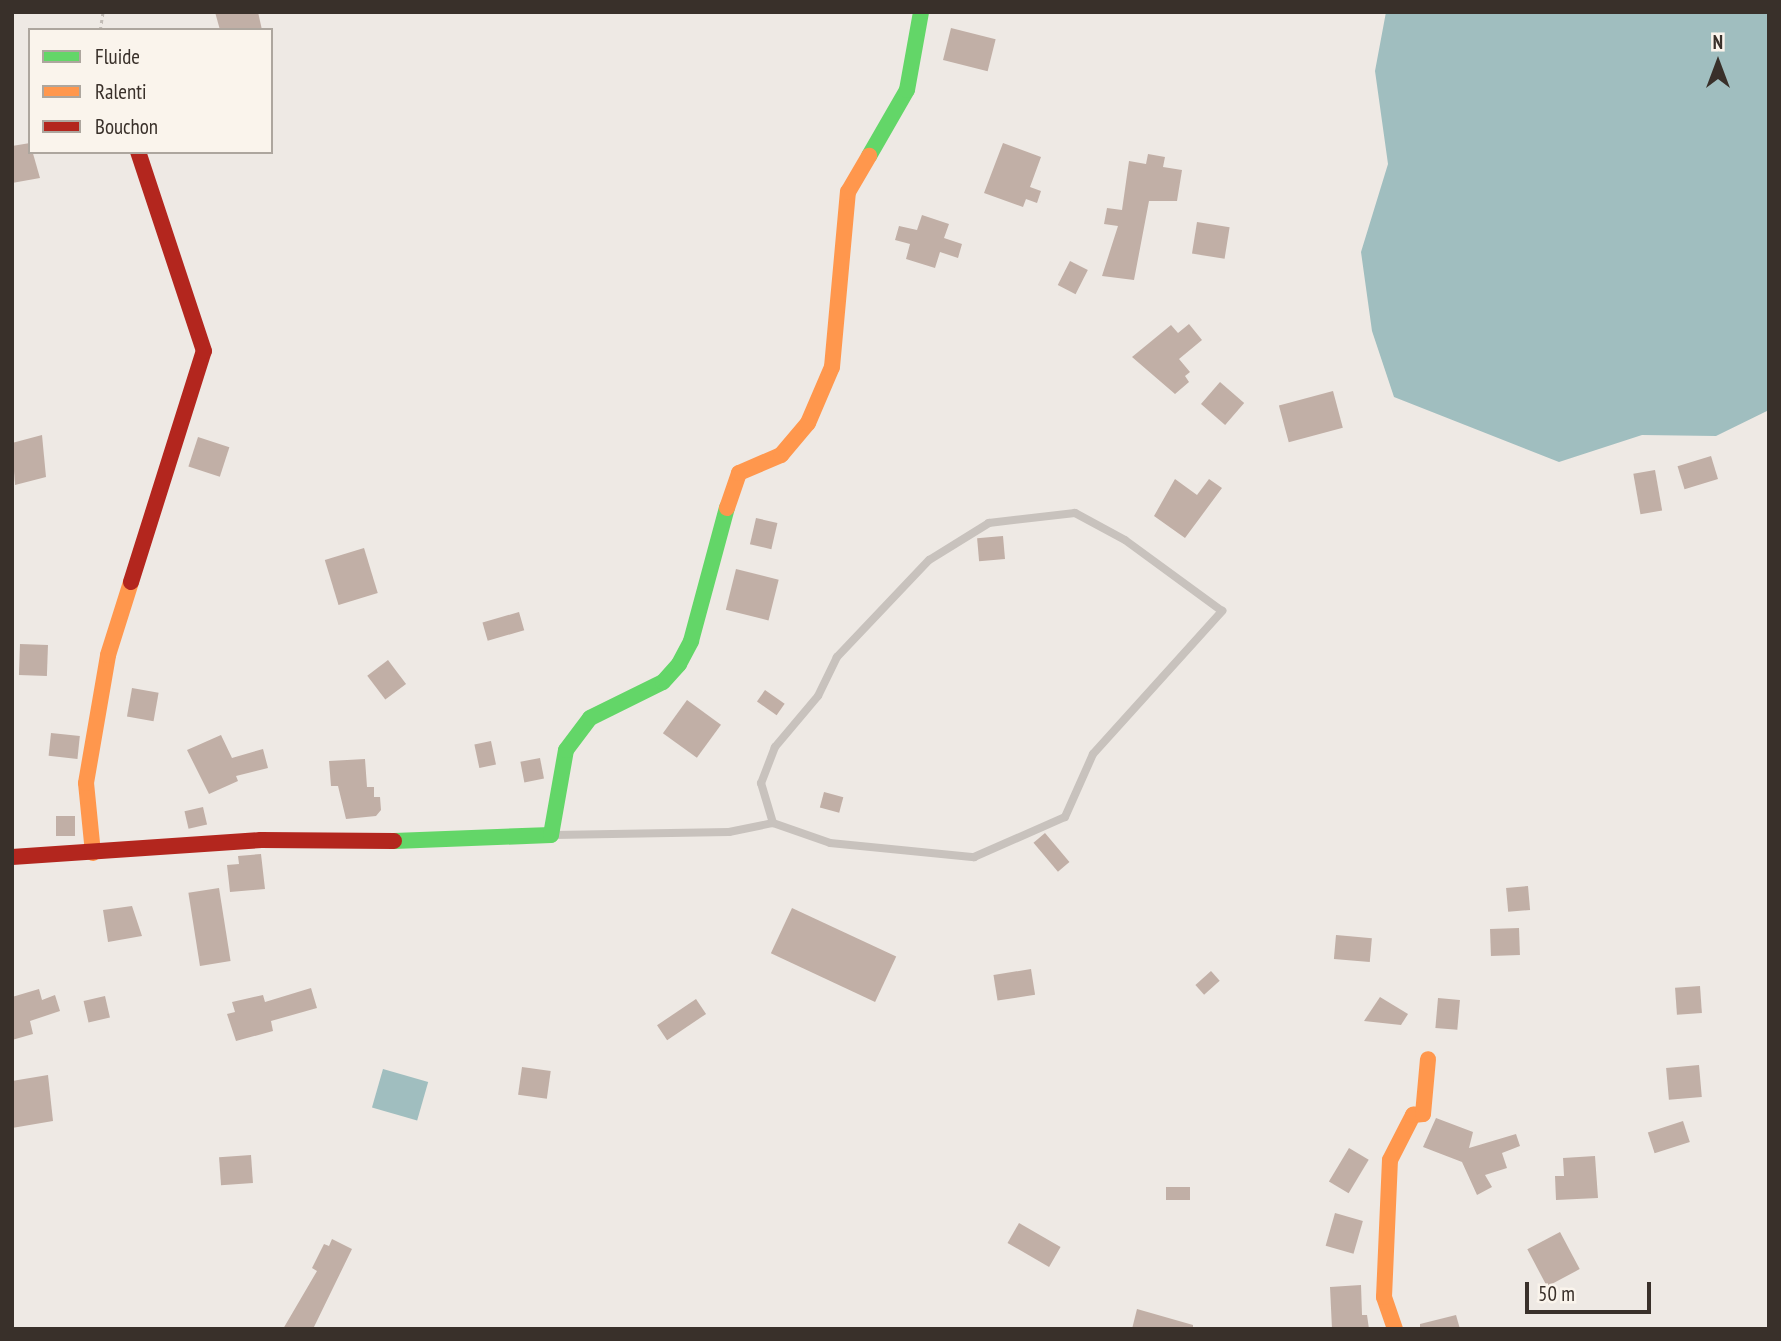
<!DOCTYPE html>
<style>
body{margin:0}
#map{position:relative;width:1781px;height:1341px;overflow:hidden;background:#eee9e4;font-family:"PT Sans Narrow",sans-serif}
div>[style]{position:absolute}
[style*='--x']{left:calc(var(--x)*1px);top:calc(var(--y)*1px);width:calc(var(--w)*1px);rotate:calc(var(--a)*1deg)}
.water>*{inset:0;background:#a0bebf;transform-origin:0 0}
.building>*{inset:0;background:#c1afa6;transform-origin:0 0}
.path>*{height:2.5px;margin-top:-1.25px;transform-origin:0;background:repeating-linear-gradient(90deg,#c1bbb5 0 3.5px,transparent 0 7px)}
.lane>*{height:8px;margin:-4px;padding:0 4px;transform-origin:4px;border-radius:4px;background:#c8c2bd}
.fast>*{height:16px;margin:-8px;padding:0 8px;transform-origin:8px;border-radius:8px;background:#63d668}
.slow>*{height:16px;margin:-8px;padding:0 8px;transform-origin:8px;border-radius:8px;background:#ff974d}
.jam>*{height:16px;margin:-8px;padding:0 8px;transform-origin:8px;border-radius:8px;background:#b3261e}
span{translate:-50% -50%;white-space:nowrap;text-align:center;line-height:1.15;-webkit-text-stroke:7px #faf4ec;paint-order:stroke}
.frame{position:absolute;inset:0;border:14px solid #39302a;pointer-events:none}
.legend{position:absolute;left:28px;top:28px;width:245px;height:126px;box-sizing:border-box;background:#faf4ec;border:2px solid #ada69e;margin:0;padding:9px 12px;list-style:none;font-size:21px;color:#39302a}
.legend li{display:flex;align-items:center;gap:14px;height:35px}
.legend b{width:35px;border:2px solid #ada69e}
.north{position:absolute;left:1683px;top:28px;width:70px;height:70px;-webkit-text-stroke:5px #faf4ec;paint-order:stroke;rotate:0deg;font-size:19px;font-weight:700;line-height:28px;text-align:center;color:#39302a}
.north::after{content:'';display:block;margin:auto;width:24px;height:32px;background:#39302a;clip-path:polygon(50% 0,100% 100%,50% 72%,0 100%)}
.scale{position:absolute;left:1525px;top:1282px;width:126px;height:32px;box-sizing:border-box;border:4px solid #39302a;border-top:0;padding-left:9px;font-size:21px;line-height:24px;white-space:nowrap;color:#39302a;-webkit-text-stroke:5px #faf4ec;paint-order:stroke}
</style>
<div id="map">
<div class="water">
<i style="clip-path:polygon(1386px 12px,1769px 12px,1769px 410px,1716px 436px,1642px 435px,1559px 462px,1394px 397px,1372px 331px,1361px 252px,1388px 164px,1375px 71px)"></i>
<i style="left:383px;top:1069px;width:47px;height:40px;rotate:16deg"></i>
</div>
<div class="building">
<i style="clip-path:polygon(215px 12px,258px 12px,262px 30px,220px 30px)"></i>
<i style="left:951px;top:28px;width:46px;height:33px;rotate:14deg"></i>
<i style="clip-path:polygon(30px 143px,40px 178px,12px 183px,12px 146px)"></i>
<i style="clip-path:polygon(1003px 143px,1041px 157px,1030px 187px,1041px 191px,1037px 203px,1026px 199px,1023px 207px,984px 193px)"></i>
<i style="clip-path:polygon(1148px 154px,1165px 157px,1163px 167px,1182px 170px,1177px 201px,1149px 201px,1134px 280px,1102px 276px,1118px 226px,1104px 224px,1107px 208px,1122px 210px,1129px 161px,1146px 164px)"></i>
<i style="clip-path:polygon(922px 215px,949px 224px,944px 238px,962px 244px,958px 258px,940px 252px,935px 268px,906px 259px,910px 244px,895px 240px,899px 226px,917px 230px)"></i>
<i style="left:1197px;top:222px;width:33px;height:32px;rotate:9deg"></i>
<i style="left:1070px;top:261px;width:20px;height:27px;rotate:27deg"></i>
<i style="clip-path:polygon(1189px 324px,1202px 340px,1179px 359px,1190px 372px,1185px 376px,1189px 382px,1175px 394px,1132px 357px,1171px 325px,1178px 333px)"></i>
<i style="left:1220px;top:382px;width:32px;height:29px;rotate:41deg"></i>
<i style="left:1333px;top:391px;width:38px;height:56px;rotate:75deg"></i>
<i style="clip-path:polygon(42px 435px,46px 477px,15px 485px,12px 443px)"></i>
<i style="left:198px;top:437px;width:33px;height:31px;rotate:18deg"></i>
<i style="left:1711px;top:456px;width:24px;height:35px;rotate:73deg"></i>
<i style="left:1655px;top:470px;width:41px;height:22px;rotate:80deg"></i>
<i style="clip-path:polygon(1175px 479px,1197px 495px,1209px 479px,1222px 488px,1185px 538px,1154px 516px)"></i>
<i style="left:756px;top:518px;width:22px;height:27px;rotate:13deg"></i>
<i style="left:1003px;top:536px;width:23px;height:26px;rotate:85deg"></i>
<i style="left:364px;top:548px;width:47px;height:41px;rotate:73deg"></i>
<i style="left:736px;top:569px;width:44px;height:42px;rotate:14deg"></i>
<i style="left:519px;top:612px;width:19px;height:38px;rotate:74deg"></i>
<i style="left:20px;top:644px;width:28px;height:31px;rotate:2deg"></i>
<i style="left:388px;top:660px;width:30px;height:26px;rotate:53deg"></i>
<i style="left:132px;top:688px;width:27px;height:29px;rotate:10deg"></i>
<i style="left:765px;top:690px;width:24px;height:14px;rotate:35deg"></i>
<i style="left:687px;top:700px;width:42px;height:41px;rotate:36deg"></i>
<i style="left:51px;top:733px;width:29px;height:23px;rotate:6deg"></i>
<i style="clip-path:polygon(221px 735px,232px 758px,263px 749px,268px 768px,236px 776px,238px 781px,209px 794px,187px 750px)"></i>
<i style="left:491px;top:741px;width:24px;height:17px;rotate:78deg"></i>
<i style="left:540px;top:758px;width:21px;height:20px;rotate:79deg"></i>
<i style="clip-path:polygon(365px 759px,367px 787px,374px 787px,374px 797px,380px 797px,381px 810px,376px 816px,346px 819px,338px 786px,331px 786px,329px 761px)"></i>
<i style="left:824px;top:792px;width:20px;height:16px;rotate:15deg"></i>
<i style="left:203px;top:807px;width:18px;height:19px;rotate:77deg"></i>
<i style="left:56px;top:816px;width:19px;height:20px"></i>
<i style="left:1045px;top:833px;width:38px;height:15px;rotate:50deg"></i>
<i style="clip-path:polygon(261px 854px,265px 889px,230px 892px,227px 865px,239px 864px,238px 856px)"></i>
<i style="left:1528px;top:886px;width:24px;height:22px;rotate:85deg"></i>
<i style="left:219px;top:888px;width:74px;height:31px;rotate:81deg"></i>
<i style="clip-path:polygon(132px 906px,142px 936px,108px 942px,103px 910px)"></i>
<i style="left:792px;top:908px;width:115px;height:50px;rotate:25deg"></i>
<i style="left:1519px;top:928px;width:27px;height:29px;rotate:88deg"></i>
<i style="left:1336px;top:935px;width:36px;height:24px;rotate:5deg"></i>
<i style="left:1031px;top:969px;width:26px;height:38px;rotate:81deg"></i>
<i style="left:1211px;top:971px;width:13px;height:21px;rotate:48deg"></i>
<i style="left:1700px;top:986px;width:27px;height:25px;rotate:86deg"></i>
<i style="clip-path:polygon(311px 988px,317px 1008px,271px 1021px,273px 1031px,236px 1041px,227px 1014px,235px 1012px,232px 1002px,263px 995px,265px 1002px)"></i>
<i style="clip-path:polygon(39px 989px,42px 1000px,55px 995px,60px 1011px,30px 1021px,33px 1034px,12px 1040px,12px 997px)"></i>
<i style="left:105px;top:996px;width:22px;height:22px;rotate:77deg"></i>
<i style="clip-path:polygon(1380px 997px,1408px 1014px,1401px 1025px,1364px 1021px)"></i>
<i style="left:1438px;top:998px;width:22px;height:30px;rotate:5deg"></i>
<i style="left:696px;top:999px;width:18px;height:47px;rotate:56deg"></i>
<i style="left:1699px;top:1065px;width:32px;height:33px;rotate:85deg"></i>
<i style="left:522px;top:1067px;width:29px;height:28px;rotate:8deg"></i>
<i style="clip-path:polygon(48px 1075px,53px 1121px,12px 1128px,12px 1081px)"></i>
<i style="clip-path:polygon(1436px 1118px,1473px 1132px,1469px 1148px,1516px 1134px,1520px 1146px,1502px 1153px,1507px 1168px,1485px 1175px,1492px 1187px,1477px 1195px,1462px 1162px,1423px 1147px)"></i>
<i style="left:1683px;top:1121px;width:22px;height:37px;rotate:72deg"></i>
<i style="left:1349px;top:1148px;width:23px;height:39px;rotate:31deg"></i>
<i style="left:251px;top:1155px;width:28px;height:32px;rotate:86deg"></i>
<i style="clip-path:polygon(1595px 1156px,1598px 1198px,1556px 1200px,1555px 1176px,1564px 1176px,1563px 1158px)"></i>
<i style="left:1190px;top:1187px;width:13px;height:24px;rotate:90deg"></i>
<i style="left:1335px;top:1213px;width:29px;height:34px;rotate:16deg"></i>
<i style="left:1019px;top:1223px;width:48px;height:23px;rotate:30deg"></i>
<i style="left:1560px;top:1232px;width:42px;height:37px;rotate:62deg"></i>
<i style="clip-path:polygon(332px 1239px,352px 1249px,313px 1329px,283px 1329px,317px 1271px,312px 1268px,324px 1244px,329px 1246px)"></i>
<i style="clip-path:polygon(1361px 1285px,1362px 1315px,1367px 1315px,1369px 1329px,1332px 1329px,1330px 1287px)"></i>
<i style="clip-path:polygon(1137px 1309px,1193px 1325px,1193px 1329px,1132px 1329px)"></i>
<i style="clip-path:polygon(1456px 1315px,1460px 1329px,1420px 1329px,1420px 1324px)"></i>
</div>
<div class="path">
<i style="--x:100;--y:30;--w:18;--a:-81"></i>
</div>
<div class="lane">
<i style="--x:554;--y:835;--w:175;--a:-1"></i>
<i style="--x:729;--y:832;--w:45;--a:-11.6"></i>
<i style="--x:773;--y:823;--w:60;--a:19.3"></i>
<i style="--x:830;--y:843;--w:145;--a:5.6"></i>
<i style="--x:974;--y:857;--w:99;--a:-23.7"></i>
<i style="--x:1065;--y:817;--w:69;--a:-66"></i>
<i style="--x:1093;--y:754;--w:193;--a:-47.9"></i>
<i style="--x:1222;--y:611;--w:120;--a:-143.8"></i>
<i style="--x:1125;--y:540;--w:57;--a:-151.6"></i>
<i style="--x:1075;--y:513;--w:87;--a:173.4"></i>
<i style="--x:989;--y:523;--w:70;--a:148.3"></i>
<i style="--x:929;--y:560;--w:134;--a:133.5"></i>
<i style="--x:837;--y:657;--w:43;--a:116"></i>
<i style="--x:818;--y:696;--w:67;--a:130.1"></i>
<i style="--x:775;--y:747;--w:39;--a:111"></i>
<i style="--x:761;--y:783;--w:42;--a:73.3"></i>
</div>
<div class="fast">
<i style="--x:869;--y:156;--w:76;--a:-60.1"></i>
<i style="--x:907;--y:90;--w:79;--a:-79.8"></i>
<i style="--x:394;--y:841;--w:157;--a:-2.2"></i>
<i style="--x:551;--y:835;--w:86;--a:-80"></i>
<i style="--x:566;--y:750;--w:40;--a:-53"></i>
<i style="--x:590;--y:718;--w:81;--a:-26.3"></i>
<i style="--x:663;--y:682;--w:24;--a:-48"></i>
<i style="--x:679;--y:664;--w:26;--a:-62"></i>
<i style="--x:691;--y:641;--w:138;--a:-74.9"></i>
</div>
<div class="slow">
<i style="--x:727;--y:508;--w:37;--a:-71"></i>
<i style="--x:739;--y:473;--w:46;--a:-23.2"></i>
<i style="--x:781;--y:455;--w:42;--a:-49.8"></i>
<i style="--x:808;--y:423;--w:61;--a:-66.8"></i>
<i style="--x:832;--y:367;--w:176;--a:-84.8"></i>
<i style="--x:848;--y:192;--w:42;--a:-59.7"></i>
<i style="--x:93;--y:853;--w:70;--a:-95.7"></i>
<i style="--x:86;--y:783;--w:130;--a:-80.2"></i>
<i style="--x:108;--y:655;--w:77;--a:-72.5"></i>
<i style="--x:1395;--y:1329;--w:34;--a:-109"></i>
<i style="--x:1384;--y:1297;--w:137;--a:-87.5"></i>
<i style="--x:1390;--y:1160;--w:51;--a:-62.9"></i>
<i style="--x:1413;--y:1115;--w:10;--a:-6"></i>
<i style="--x:1423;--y:1114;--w:55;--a:-84.8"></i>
</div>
<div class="jam">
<i style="--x:131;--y:582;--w:242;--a:-72.5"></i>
<i style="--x:204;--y:351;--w:210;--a:-108.3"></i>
<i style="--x:12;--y:857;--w:250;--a:-3.9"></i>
<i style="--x:261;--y:840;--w:133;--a:0.4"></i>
</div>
<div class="frame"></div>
<ul class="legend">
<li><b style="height:9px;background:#63d668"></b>Fluide</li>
<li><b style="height:9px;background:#ff974d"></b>Ralenti</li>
<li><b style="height:9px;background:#b3261e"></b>Bouchon</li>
</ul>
<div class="north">N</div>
<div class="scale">50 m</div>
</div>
